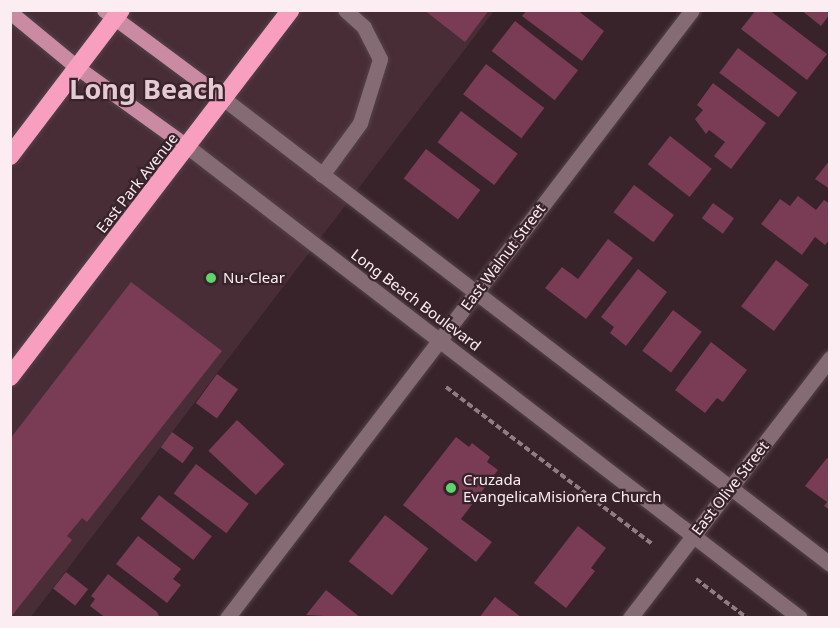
<!DOCTYPE html>
<style>
body{margin:0}
#map{position:relative;width:840px;height:628px;overflow:hidden;background:#38232b;font-family:"Noto Sans",sans-serif}
div>[style]{position:absolute}
[style*='--x']{left:calc(var(--x)*1px);top:calc(var(--y)*1px);width:calc(var(--w)*1px);rotate:calc(var(--a)*1deg)}
.built>*{inset:0;background:#482d37}
.building>*{inset:0;background:#7a3b54;transform-origin:0 0}
.path>*{height:4px;margin-top:-2px;transform-origin:0;background:repeating-linear-gradient(90deg,#907d84 0 6px,transparent 0 9px)}
.roads{filter:drop-shadow(0 0 2px #544249) drop-shadow(0 0 2px #544249)}
.minor>*{height:15px;margin:-7.5px;padding:0 7.5px;transform-origin:7.5px;border-radius:7.5px;background:#856b74}
.major>*{height:15px;margin:-7.5px;padding:0 7.5px;transform-origin:7.5px;border-radius:7.5px;background:#ca8aa1}
.highway>*{height:18px;margin:-9px;padding:0 9px;transform-origin:9px;border-radius:9px;background:#f89ebf}
.dots>*{width:16px;height:16px;translate:-50% -50%;box-sizing:border-box;border:3px solid #38232b;border-radius:50%}
span{translate:-50% -50%;white-space:nowrap;text-align:center;line-height:1.15;-webkit-text-stroke:4.5px #38232b;paint-order:stroke}
.street-label{font-size:15px;color:#fcedf2}
.poi-label{font-size:15px;color:#fcedf2}
.left{translate:0 -50%;text-align:left}
.town-label{font-size:27px;color:#e6cad3;font-weight:700}
.frame{position:absolute;inset:0;border:12px solid #fcedf2;pointer-events:none}
</style>
<div id="map">
<div class="built">
<i style="clip-path:polygon(10px 11px,494px 11px,30px 618px,10px 617px)"></i>
</div>
<div class="building">
<i style="clip-path:polygon(424px 10px,489px 10px,465px 42px)"></i>
<i style="clip-path:polygon(527px 10px,577px 10px,604px 31px,582px 61px,522px 16px)"></i>
<i style="clip-path:polygon(756px 10px,769px 10px,827px 54px,807px 80px,741px 29px)"></i>
<i style="clip-path:polygon(801px 10px,830px 10px,830px 14px,821px 26px)"></i>
<i style="left:515px;top:21px;width:80px;height:38px;rotate:38deg"></i>
<i style="left:738px;top:48px;width:74px;height:31px;rotate:37deg"></i>
<i style="left:486px;top:64px;width:73px;height:38px;rotate:37deg"></i>
<i style="clip-path:polygon(713px 83px,766px 123px,731px 169px,714px 156px,725px 142px,709px 130px,706px 134px,695px 119px,703px 110px,697px 105px)"></i>
<i style="left:461px;top:111px;width:71px;height:39px;rotate:37deg"></i>
<i style="left:670px;top:136px;width:53px;height:36px;rotate:38deg"></i>
<i style="left:426px;top:149px;width:68px;height:37px;rotate:37deg"></i>
<i style="clip-path:polygon(830px 160px,830px 189px,815px 179px)"></i>
<i style="left:634px;top:185px;width:50px;height:34px;rotate:37deg"></i>
<i style="clip-path:polygon(798px 196px,816px 210px,824px 200px,830px 204px,830px 239px,825px 245px,815px 237px,802px 255px,761px 224px,780px 199px,790px 206px)"></i>
<i style="left:713px;top:203px;width:26px;height:19px;rotate:36deg"></i>
<i style="clip-path:polygon(608px 239px,633px 258px,586px 319px,545px 288px,562px 267px,578px 279px)"></i>
<i style="left:776px;top:260px;width:41px;height:58px;rotate:37deg"></i>
<i style="clip-path:polygon(638px 269px,667px 292px,626px 346px,610px 333px,614px 327px,601px 317px)"></i>
<i style="clip-path:polygon(131px 282px,222px 351px,87px 522px,82px 518px,67px 536px,72px 540px,10px 618px,10px 439px)"></i>
<i style="left:673px;top:310px;width:36px;height:51px;rotate:37deg"></i>
<i style="clip-path:polygon(711px 342px,747px 370px,723px 402px,717px 398px,705px 413px,675px 390px)"></i>
<i style="left:217px;top:374px;width:26px;height:36px;rotate:36deg"></i>
<i style="left:237px;top:420px;width:65px;height:42px;rotate:43deg"></i>
<i style="left:172px;top:432px;width:27px;height:19px;rotate:36deg"></i>
<i style="clip-path:polygon(456px 437px,469px 447px,472px 443px,490px 457px,487px 462px,498px 470px,461px 519px,492px 542px,476px 562px,403px 505px)"></i>
<i style="clip-path:polygon(827px 458px,830px 460px,830px 510px,824px 506px,827px 502px,805px 486px)"></i>
<i style="left:196px;top:464px;width:66px;height:37px;rotate:37deg"></i>
<i style="left:159px;top:495px;width:67px;height:30px;rotate:38deg"></i>
<i style="left:385px;top:515px;width:55px;height:59px;rotate:38deg"></i>
<i style="clip-path:polygon(578px 526px,606px 548px,591px 568px,595px 571px,566px 608px,534px 583px)"></i>
<i style="clip-path:polygon(138px 536px,181px 569px,173px 579px,181px 585px,167px 603px,116px 564px)"></i>
<i style="left:66px;top:572px;width:28px;height:21px;rotate:38deg"></i>
<i style="clip-path:polygon(108px 574px,157px 612px,160px 618px,106px 618px,90px 606px,95px 599px,91px 596px)"></i>
<i style="clip-path:polygon(326px 590px,361px 618px,306px 615px)"></i>
<i style="clip-path:polygon(495px 597px,522px 618px,479px 618px)"></i>
</div>
<div class="path">
<i style="--x:446;--y:387;--w:259;--a:37.3"></i>
<i style="--x:696;--y:579;--w:64;--a:37.4"></i>
</div>
<div class="roads">
<div class="minor">
<i style="--x:224;--y:99;--w:764;--a:37.5"></i>
<i style="--x:188;--y:147;--w:772;--a:37.58"></i>
<i style="--x:322;--y:175;--w:64;--a:-53.8"></i>
<i style="--x:360;--y:123;--w:67;--a:-72.6"></i>
<i style="--x:380;--y:59;--w:36;--a:-117"></i>
<i style="--x:364;--y:27;--w:25;--a:-138"></i>
<i style="--x:227;--y:618;--w:765;--a:-52.59"></i>
<i style="--x:630;--y:618;--w:328;--a:-52.4"></i>
</div>
<div class="major">
<i style="--x:104;--y:10;--w:149;--a:36.6"></i>
<i style="--x:10;--y:12;--w:88;--a:39.5"></i>
<i style="--x:78;--y:68;--w:135;--a:35.7"></i>
</div>
<div class="highway">
<i style="--x:10;--y:156;--w:183;--a:-52.8"></i>
<i style="--x:10;--y:377;--w:462;--a:-52.6"></i>
</div>
</div>
<div class="dots">
<i style="left:211px;top:278px;background:#5cd56d"></i>
<i style="left:451px;top:488px;background:#5cd56d"></i>
</div>
<div class="street-label">
<span style="left:137px;top:183px;rotate:-52deg">East Park Avenue</span>
<span style="left:503px;top:257px;rotate:-53deg">East Walnut Street</span>
<span style="left:416px;top:300px;rotate:37deg">Long Beach Boulevard</span>
<span style="left:730px;top:488px;rotate:-52deg">East Olive Street</span>
</div>
<div class="poi-label">
<span class="left" style="left:223px;top:278px">Nu-Clear</span>
<span class="left" style="left:463px;top:488px">Cruzada<br>EvangelicaMisionera Church</span>
</div>
<div class="town-label">
<span style="left:147px;top:89px">Long Beach</span>
</div>
<div class="frame"></div>
</div>
